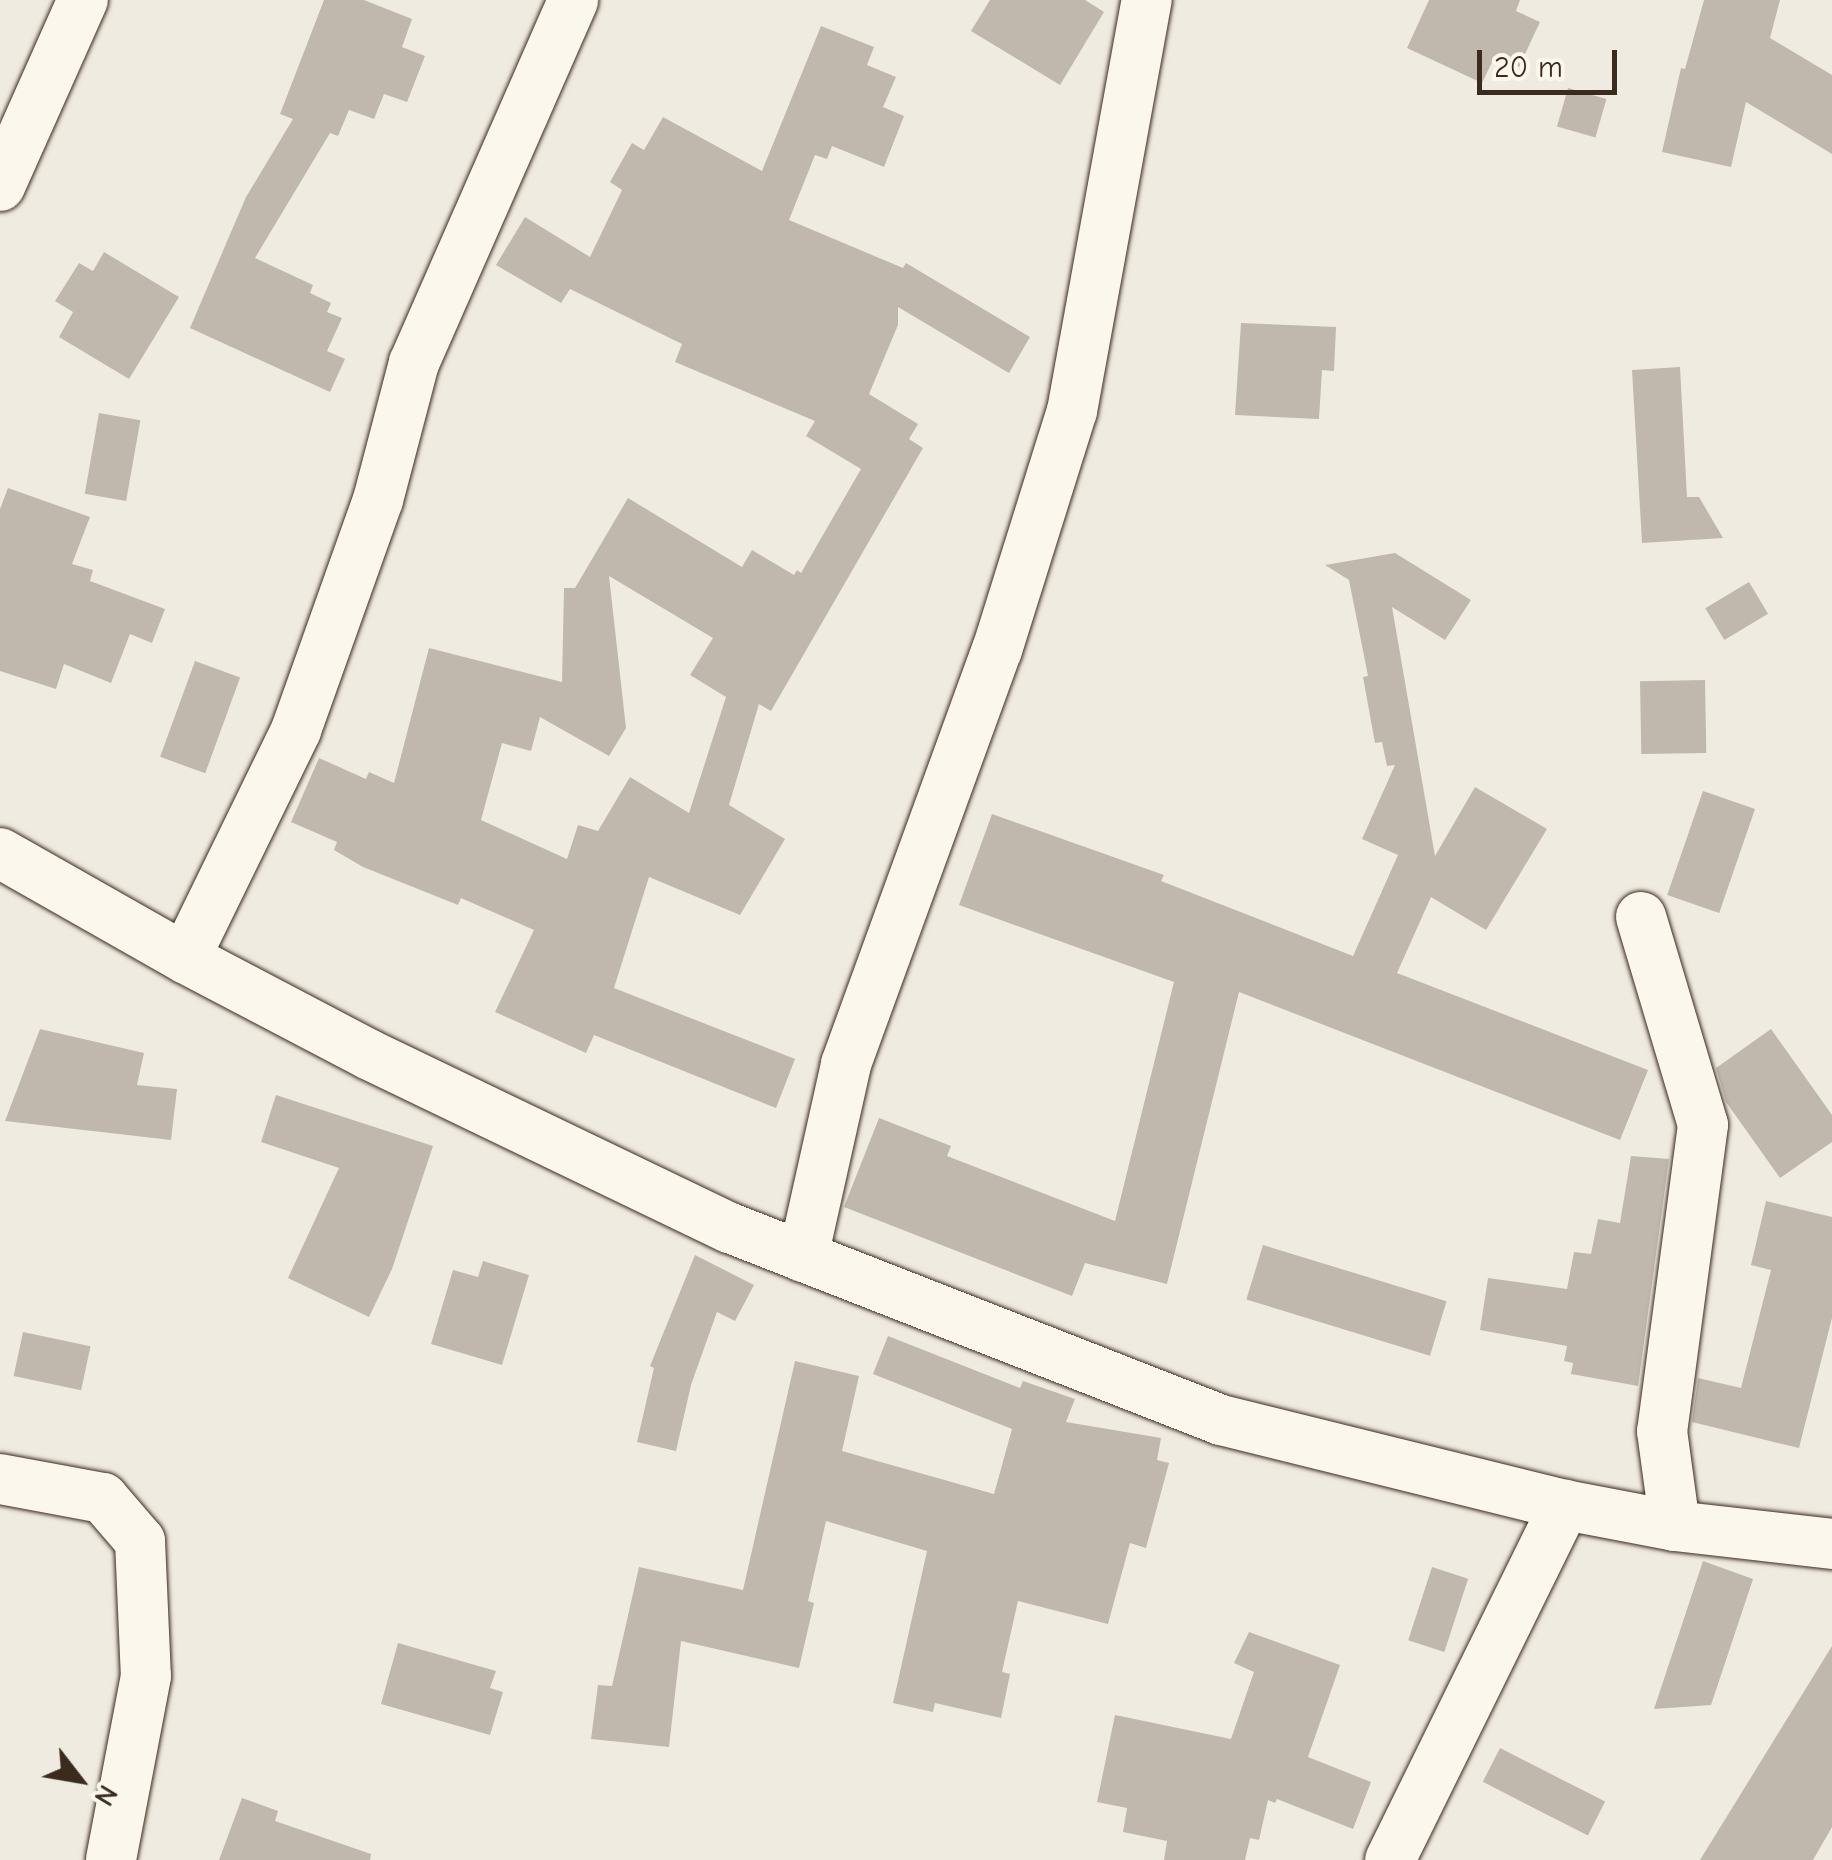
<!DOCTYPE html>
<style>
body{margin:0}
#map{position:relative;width:1832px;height:1860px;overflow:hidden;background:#f0ebe0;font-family:"Comic Neue",sans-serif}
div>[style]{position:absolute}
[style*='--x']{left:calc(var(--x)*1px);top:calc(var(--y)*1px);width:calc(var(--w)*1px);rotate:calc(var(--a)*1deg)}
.building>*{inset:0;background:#c0b8ad;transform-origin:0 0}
.roads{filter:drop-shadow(0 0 2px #3b2a1e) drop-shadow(0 0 2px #3b2a1e)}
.minor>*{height:50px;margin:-25px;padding:0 25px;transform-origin:25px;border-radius:25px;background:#fbf7ec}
span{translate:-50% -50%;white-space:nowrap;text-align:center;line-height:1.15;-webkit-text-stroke:8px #fbf7ec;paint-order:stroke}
.north{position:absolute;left:30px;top:1730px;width:100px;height:100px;-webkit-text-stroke:8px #fbf7ec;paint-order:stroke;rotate:121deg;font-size:28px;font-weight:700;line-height:40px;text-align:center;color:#3b2a1e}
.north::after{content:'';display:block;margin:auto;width:35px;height:45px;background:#3b2a1e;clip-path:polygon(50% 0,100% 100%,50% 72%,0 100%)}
.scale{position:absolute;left:1477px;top:50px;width:140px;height:45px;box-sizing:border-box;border:5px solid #3b2a1e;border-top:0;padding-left:12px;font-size:30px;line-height:35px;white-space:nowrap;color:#3b2a1e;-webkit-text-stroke:8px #fbf7ec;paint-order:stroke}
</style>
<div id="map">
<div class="building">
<i style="clip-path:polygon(324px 0,364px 0,412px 19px,402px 47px,425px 56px,407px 102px,384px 94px,374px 119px,349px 110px,338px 136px,330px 133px,255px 258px,313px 285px,310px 293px,331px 303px,327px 312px,342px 318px,327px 351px,345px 359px,330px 392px,190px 328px,246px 197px,293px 119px,280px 114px)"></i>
<i style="clip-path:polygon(990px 0,1085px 0,1104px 12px,1060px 85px,971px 31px)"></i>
<i style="clip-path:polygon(1429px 0,1520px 0,1516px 11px,1540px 22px,1519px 67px,1495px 56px,1482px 83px,1407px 48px)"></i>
<i style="clip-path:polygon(1704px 0,1780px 0,1770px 38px,1832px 75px,1832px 154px,1746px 102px,1731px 167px,1662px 152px,1681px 68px,1685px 69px)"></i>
<i style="clip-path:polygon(evenodd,821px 26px,874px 47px,867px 65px,896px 77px,883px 107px,904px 116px,884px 167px,832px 146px,827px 159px,815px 155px,789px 220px,903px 268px,906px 263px,1030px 337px,1009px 373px,898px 307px,898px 325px,869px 394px,918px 424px,909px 439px,923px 448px,771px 711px,759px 704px,729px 805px,785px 839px,740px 915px,649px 877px,614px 988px,795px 1059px,776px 1108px,594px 1035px,586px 1053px,495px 1012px,534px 930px,461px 898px,458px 905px,363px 867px,334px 850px,337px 842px,291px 822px,319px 758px,366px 779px,369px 772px,394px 783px,429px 648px,562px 682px,564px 588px,575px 588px,628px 498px,742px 567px,752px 550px,794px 575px,797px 570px,801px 573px,861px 469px,806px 436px,815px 421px,675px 362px,682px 344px,570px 289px,561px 303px,496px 265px,525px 217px,590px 257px,622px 190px,610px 182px,632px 143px,644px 150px,663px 117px,762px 171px,821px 26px,609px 576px,713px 638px,690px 675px,726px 697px,689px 813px,630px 777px,598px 831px,578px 825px,567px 859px,481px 820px,502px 743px,531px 751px,540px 717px,609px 756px,626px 728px,609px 576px)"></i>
<i style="left:1568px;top:88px;width:40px;height:40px;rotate:16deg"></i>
<i style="clip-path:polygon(104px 252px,179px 297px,129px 379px,59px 337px,73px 312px,55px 301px,79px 263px,93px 271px)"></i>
<i style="clip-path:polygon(1241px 323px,1336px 327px,1334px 371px,1322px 370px,1319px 419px,1235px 415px)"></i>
<i style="clip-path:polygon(1680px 367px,1687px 497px,1699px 497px,1723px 538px,1642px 543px,1632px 370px)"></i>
<i style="left:99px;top:413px;width:42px;height:82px;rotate:10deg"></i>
<i style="clip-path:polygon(8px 488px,90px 517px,72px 564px,93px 570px,90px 581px,165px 609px,152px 643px,130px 634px,111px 683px,64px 664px,56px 689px,0 671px,0 509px)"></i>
<i style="clip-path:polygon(1395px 553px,1471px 600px,1445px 640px,1392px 607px,1435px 856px,1475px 787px,1547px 829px,1486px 930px,1431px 897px,1397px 973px,1648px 1070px,1620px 1140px,1239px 992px,1167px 1284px,1085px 1263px,1072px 1296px,844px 1207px,879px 1118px,951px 1146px,947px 1156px,1115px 1221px,1174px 982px,959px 905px,992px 814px,1164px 875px,1161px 881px,1353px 956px,1398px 855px,1362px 839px,1395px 765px,1387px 766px,1382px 742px,1375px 743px,1363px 677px,1368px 676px,1349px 580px,1325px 565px)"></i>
<i style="left:1749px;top:582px;width:37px;height:51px;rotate:59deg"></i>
<i style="left:195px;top:661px;width:48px;height:102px;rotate:20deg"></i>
<i style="left:1705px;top:680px;width:73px;height:65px;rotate:89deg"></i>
<i style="left:1703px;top:791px;width:55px;height:110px;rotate:19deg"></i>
<i style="clip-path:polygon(40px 1029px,144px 1053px,137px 1085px,177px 1089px,171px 1140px,5px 1121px)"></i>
<i style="clip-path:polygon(1771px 1029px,1832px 1115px,1832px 1142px,1780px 1178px,1726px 1102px,1716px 1068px)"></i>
<i style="clip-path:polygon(276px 1095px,433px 1146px,392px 1269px,369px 1317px,288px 1278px,339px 1168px,261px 1142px)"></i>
<i style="clip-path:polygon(1631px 1156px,1669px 1159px,1638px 1386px,1571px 1374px,1573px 1363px,1564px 1361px,1567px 1346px,1480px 1330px,1488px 1278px,1567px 1289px,1574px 1252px,1591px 1254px,1598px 1219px,1620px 1223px)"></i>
<i style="clip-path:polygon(1766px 1201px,1832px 1217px,1832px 1318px,1799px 1448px,1692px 1422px,1698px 1378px,1741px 1388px,1771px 1270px,1751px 1265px)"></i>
<i style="left:1263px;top:1245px;width:192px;height:57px;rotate:17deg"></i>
<i style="clip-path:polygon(695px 1255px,754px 1285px,735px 1321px,717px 1312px,691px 1385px,676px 1451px,637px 1442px,654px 1368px,650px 1366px)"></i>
<i style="clip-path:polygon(483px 1261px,529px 1275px,502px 1365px,431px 1344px,453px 1270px,478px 1277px)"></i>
<i style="left:23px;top:1332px;width:69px;height:45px;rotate:12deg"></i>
<i style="clip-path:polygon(888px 1336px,1020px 1388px,1023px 1381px,1075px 1399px,1066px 1422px,1161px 1438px,1157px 1460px,1169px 1463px,1146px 1548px,1130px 1543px,1108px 1624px,1018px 1601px,1002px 1672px,1010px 1674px,1001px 1718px,935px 1703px,933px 1712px,893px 1703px,927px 1551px,826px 1521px,808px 1601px,814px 1603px,799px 1668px,681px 1641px,669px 1747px,591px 1739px,598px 1685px,612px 1686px,639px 1567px,743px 1590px,795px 1361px,859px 1376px,842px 1451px,994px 1494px,1012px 1429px,873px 1374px)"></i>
<i style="clip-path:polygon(1703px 1561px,1753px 1579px,1711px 1705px,1654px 1709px)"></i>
<i style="left:1432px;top:1567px;width:38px;height:77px;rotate:18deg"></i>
<i style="clip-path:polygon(1249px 1632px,1340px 1665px,1308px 1757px,1371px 1782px,1353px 1829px,1277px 1799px,1275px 1803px,1268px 1800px,1259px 1840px,1250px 1838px,1245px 1860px,1164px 1860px,1167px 1841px,1123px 1832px,1127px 1808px,1097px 1802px,1115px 1715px,1231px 1739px,1254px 1672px,1234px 1663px)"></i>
<i style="clip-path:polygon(398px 1643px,496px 1671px,490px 1688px,503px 1692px,490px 1735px,381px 1704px)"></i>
<i style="clip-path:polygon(1832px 1646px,1832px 1827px,1813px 1860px,1700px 1860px)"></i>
<i style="left:1500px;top:1748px;width:118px;height:38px;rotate:27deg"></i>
<i style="clip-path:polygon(242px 1798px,278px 1811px,275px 1821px,371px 1854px,370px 1860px,219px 1860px)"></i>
</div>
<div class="roads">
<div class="minor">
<i style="--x:0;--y:186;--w:204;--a:-66"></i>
<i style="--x:0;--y:853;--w:213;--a:29.6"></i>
<i style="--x:185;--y:958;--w:209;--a:27.7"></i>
<i style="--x:370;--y:1055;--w:399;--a:25.7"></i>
<i style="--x:730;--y:1228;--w:527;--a:21.36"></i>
<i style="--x:1221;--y:1420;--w:354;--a:13.9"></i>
<i style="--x:1565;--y:1505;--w:112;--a:10.8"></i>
<i style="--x:1675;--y:1526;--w:158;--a:6.5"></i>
<i style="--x:1641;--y:917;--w:217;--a:73.4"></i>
<i style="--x:1703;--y:1125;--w:309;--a:97.6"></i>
<i style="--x:1662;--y:1431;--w:96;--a:82.2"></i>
<i style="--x:185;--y:958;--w:254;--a:-64"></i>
<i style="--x:296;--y:730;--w:244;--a:-70.4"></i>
<i style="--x:378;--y:500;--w:142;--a:-75.3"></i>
<i style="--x:414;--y:363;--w:396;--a:-66.3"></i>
<i style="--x:803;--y:1257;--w:198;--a:-77.4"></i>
<i style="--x:846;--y:1064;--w:441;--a:-70"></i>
<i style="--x:997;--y:650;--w:250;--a:-72.6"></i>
<i style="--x:1072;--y:411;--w:418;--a:-79.7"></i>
<i style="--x:0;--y:1479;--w:105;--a:10.5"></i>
<i style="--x:103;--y:1498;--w:57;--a:49.3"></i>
<i style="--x:140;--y:1541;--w:135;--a:87.5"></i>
<i style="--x:146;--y:1676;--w:187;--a:100.8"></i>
<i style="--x:1390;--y:1860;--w:396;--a:-63.8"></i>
</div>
</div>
<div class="north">N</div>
<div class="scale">20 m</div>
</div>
